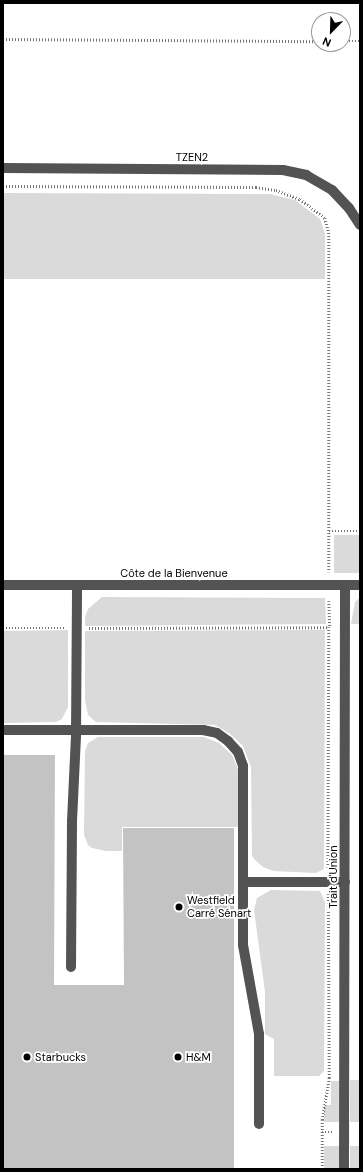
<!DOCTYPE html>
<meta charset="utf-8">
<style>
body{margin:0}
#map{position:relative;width:363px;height:1172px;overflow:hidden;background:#fff;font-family:"DM Sans",sans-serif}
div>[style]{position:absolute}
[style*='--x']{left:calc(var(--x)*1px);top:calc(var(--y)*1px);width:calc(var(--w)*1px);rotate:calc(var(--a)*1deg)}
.green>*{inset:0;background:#dadada;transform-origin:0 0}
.building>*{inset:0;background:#c3c3c3}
.path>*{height:2.5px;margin-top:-1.25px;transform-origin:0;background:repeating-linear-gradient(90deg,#757575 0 1px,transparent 0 3px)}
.minor>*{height:10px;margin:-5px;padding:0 5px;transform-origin:5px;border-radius:5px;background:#535353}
.dots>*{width:11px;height:11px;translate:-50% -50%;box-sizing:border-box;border:2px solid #fff;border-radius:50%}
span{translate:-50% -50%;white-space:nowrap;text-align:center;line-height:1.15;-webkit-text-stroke:3.5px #fff;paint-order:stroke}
.street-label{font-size:11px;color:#000}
.poi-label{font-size:11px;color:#000}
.left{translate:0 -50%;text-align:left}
.frame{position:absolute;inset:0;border:4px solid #000;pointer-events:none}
.north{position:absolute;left:311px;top:12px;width:40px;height:40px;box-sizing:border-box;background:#fff;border:1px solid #999;border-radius:50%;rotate:203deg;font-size:11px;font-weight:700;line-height:16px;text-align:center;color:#000}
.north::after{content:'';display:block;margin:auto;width:14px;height:18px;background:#000;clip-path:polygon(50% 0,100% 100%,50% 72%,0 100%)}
</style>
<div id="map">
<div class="green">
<i style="clip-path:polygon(3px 193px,270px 194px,295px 200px,320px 219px,325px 234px,325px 279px,3px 279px)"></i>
<i style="left:334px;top:535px;width:26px;height:38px"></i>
<i style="clip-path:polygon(102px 597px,325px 598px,326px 624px,85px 626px,85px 617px,88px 609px)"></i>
<i style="clip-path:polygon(360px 597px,360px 624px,351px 624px,355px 602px)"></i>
<i style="clip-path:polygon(68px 630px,68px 707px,62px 719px,56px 722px,3px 723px,3px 631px)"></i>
<i style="clip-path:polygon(325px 630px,324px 869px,316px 873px,273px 871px,263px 867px,255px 860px,252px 856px,251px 767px,243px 746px,229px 733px,215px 725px,96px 722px,88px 715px,85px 700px,85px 631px)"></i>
<i style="clip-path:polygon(98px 737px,204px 737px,219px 743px,232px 755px,238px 769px,238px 827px,122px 827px,122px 851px,106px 851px,92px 848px,88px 845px,84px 835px,85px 751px,88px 743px)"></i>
<i style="clip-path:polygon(271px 890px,320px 891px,325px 902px,324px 1071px,319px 1076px,274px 1076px,274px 1039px,265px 1034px,265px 992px,254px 910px,257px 898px)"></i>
<i style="left:350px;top:1080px;width:10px;height:42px"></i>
<i style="clip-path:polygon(331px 1081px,340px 1081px,340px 1122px,324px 1122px,324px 1105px,331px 1105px)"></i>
<i style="left:324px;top:1146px;width:16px;height:23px"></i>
<i style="left:350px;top:1146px;width:10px;height:23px"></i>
</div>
<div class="building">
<i style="clip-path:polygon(3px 755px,55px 755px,54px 985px,124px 985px,123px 828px,234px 828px,234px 1169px,3px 1169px)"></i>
</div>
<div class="path">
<i style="--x:3;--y:39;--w:316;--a:0.4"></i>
<i style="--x:343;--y:41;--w:17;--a:0"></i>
<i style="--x:3;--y:186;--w:253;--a:0.2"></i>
<i style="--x:256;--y:187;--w:20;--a:9"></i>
<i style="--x:276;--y:190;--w:26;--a:21"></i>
<i style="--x:300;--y:199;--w:31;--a:37"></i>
<i style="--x:325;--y:218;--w:16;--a:75"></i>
<i style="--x:329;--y:233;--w:339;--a:90"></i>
<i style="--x:329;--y:531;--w:31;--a:0"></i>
<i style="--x:329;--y:601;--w:26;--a:88"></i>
<i style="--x:3;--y:628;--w:61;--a:0"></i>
<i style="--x:89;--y:628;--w:240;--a:-0.2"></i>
<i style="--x:329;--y:627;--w:242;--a:90.2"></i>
<i style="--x:322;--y:1132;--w:10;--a:0"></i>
<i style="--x:322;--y:1169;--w:49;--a:-90"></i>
<i style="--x:322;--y:1120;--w:43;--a:-80.5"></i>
<i style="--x:329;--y:1078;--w:184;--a:-90.3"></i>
</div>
<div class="minor">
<i style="--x:3;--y:168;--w:280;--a:0.4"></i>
<i style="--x:283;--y:170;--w:24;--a:12"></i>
<i style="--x:306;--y:175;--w:30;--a:30"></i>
<i style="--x:332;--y:190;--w:25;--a:47"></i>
<i style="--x:349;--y:208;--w:20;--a:57"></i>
<i style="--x:3;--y:585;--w:357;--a:0"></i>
<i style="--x:3;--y:730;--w:200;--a:0"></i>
<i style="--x:203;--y:730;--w:14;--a:12"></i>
<i style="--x:217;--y:733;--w:14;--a:36"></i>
<i style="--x:228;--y:741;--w:15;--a:48"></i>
<i style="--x:238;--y:752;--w:15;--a:70"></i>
<i style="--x:243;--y:766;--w:179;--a:90"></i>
<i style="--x:243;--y:945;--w:90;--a:79.8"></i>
<i style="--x:259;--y:1034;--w:90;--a:90"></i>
<i style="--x:244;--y:882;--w:101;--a:0"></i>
<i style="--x:71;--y:967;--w:146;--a:-89.6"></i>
<i style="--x:72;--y:821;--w:85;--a:-87.3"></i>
<i style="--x:76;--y:736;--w:151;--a:-89.6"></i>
<i style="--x:344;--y:1169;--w:583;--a:-89.9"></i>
</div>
<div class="dots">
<i style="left:179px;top:907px;background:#000"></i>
<i style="left:27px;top:1057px;background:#000"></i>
<i style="left:178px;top:1057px;background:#000"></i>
</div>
<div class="street-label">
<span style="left:192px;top:157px">TZEN2</span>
<span style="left:174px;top:573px">Côte de la Bienvenue</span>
<span style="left:333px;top:877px;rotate:-90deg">Trait d'Union</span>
</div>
<div class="poi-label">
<span class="left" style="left:187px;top:907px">Westfield<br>Carré Sénart</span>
<span class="left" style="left:35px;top:1057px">Starbucks</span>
<span class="left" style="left:186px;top:1057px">H&amp;M</span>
</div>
<div class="frame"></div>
<div class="north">N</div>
</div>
